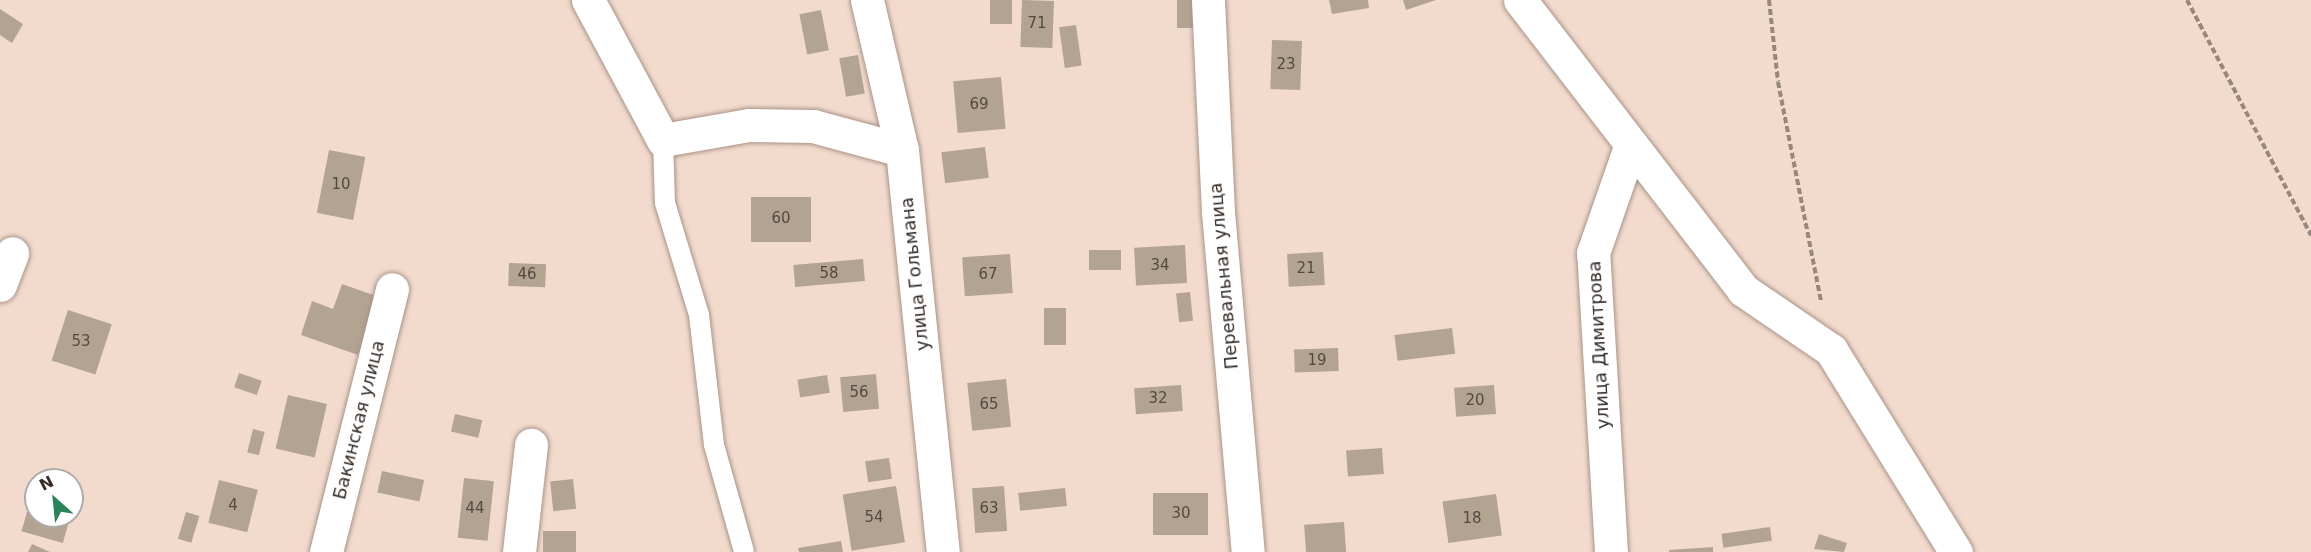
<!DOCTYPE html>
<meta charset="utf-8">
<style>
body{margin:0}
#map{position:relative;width:2311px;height:552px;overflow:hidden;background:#f2dbcd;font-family:"DejaVu Sans",sans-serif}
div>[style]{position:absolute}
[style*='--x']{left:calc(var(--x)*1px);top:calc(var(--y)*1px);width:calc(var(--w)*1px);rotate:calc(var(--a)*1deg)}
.building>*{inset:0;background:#b3a391;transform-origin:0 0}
.path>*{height:4px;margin-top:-2px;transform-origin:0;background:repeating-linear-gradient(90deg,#97877d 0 6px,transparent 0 9px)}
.roads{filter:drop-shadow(0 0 2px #a99387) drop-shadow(0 0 2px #a99387)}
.service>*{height:20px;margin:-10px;padding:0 10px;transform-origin:10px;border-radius:10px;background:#fff}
.minor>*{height:33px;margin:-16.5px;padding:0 16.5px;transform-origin:16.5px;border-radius:16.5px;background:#fff}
span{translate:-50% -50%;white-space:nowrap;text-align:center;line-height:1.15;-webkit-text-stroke:4.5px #fff;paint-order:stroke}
.number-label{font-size:15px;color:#544a42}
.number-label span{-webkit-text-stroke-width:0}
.street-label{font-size:18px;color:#352c27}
.north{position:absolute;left:24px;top:468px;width:60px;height:60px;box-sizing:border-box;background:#fff;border:2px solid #aeaba9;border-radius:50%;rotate:333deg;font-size:16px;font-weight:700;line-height:24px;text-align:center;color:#352c27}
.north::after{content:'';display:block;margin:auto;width:21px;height:27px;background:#28855b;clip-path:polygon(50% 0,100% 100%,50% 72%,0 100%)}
</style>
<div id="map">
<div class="building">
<i style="left:990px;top:0;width:22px;height:24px"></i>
<i style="left:1022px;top:0;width:32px;height:47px;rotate:2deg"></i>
<i style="left:1177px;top:0;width:17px;height:28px"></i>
<i style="clip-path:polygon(1329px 0,1368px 0,1369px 8px,1332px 14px)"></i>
<i style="clip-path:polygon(1403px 0,1436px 0,1406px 10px)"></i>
<i style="clip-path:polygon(0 9px,23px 24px,12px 43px,0 35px)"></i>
<i style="left:821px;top:10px;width:41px;height:22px;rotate:79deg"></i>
<i style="left:1076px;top:25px;width:41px;height:17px;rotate:82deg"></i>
<i style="left:1272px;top:40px;width:30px;height:49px;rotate:2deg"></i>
<i style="left:858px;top:55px;width:39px;height:19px;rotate:80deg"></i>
<i style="left:1001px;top:77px;width:52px;height:48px;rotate:85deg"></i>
<i style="left:985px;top:147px;width:31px;height:44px;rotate:83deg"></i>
<i style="left:329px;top:150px;width:37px;height:64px;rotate:11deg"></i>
<i style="left:751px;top:197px;width:60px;height:45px"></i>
<i style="left:1185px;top:245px;width:38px;height:51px;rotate:87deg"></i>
<i style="left:1089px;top:250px;width:32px;height:20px"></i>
<i style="left:1323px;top:252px;width:33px;height:36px;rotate:87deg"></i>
<i style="left:1010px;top:254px;width:39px;height:48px;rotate:86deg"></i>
<i style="left:863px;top:259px;width:22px;height:70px;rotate:85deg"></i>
<i style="left:509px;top:263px;width:37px;height:23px;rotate:2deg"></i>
<i style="clip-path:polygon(342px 284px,379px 297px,358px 355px,301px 335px,312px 301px,333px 309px)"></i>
<i style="left:1190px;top:292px;width:29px;height:14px;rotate:84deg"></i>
<i style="left:1044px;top:308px;width:22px;height:37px"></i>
<i style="left:68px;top:310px;width:46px;height:53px;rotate:18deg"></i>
<i style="left:1452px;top:328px;width:26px;height:58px;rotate:83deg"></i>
<i style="left:1338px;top:348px;width:23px;height:44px;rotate:88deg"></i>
<i style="left:239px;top:373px;width:24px;height:15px;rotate:19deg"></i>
<i style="left:876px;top:374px;width:35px;height:36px;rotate:85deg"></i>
<i style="left:827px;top:375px;width:18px;height:30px;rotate:81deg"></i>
<i style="left:1006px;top:379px;width:48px;height:39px;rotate:84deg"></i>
<i style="left:1181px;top:385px;width:26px;height:47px;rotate:86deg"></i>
<i style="left:1494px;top:385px;width:29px;height:40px;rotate:86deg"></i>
<i style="left:288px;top:395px;width:40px;height:55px;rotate:13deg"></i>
<i style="left:455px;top:414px;width:28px;height:18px;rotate:13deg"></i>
<i style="left:253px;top:429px;width:12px;height:24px;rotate:14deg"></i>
<i style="left:1382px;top:448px;width:26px;height:36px;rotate:86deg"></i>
<i style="left:889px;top:458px;width:21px;height:24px;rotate:82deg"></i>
<i style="left:382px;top:471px;width:43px;height:22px;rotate:12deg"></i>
<i style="left:464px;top:478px;width:30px;height:60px;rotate:6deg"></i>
<i style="left:573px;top:479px;width:30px;height:23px;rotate:84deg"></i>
<i style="left:219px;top:480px;width:40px;height:44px;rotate:14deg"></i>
<i style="left:896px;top:486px;width:57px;height:54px;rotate:81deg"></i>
<i style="left:1004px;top:486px;width:45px;height:32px;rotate:86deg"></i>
<i style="left:1065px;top:488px;width:18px;height:47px;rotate:84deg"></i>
<i style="left:1153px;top:493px;width:55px;height:42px"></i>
<i style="left:1496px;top:494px;width:42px;height:54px;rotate:82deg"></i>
<i style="left:27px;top:512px;width:43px;height:20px;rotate:16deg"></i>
<i style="left:186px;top:512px;width:14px;height:28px;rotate:17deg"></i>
<i style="left:1344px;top:522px;width:30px;height:40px;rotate:86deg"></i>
<i style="left:1770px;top:527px;width:14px;height:49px;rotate:82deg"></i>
<i style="left:543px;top:531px;width:33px;height:21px"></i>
<i style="clip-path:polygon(1819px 534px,1847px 543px,1844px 552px,1814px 549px)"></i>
<i style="clip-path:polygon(841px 541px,843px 552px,799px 552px,798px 548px)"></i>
<i style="clip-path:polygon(32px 544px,50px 552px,28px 552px)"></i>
<i style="clip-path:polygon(1713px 547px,1713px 552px,1669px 552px,1669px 550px)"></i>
</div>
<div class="path">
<i style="--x:1769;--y:0;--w:82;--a:83.7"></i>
<i style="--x:1778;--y:82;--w:223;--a:78.9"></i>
<i style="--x:2187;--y:0;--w:266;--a:62.2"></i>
</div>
<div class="roads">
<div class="service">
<i style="--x:663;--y:140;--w:63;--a:88.2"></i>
<i style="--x:665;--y:203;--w:117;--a:73.1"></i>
<i style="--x:699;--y:315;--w:131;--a:83.4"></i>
<i style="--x:714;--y:445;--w:111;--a:74.3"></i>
</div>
<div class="minor">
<i style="--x:588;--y:0;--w:159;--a:61.8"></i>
<i style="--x:663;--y:140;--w:87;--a:-9.9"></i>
<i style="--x:749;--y:125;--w:64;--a:0.9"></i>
<i style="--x:813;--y:126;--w:92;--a:15.1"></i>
<i style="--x:867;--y:0;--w:154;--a:76.9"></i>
<i style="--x:902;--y:150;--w:404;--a:84.2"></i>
<i style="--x:1208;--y:0;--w:212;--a:87.3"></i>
<i style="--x:1218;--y:212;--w:341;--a:85"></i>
<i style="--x:1520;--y:0;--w:366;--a:52.4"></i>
<i style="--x:1743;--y:290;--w:107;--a:34.3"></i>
<i style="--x:1831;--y:350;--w:238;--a:58.3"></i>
<i style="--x:0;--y:285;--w:34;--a:-69"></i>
<i style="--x:326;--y:552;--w:271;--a:-75.9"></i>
<i style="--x:519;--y:552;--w:108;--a:-83.6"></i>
<i style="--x:1611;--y:552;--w:300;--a:-93.4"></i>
<i style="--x:1593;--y:253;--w:115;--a:-70.8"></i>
</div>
</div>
<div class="number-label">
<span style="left:1037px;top:24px">71</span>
<span style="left:1286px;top:65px">23</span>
<span style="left:979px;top:105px">69</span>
<span style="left:341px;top:185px">10</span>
<span style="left:781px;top:219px">60</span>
<span style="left:1160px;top:266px">34</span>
<span style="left:1306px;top:269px">21</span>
<span style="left:829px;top:274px">58</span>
<span style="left:527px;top:275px">46</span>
<span style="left:988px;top:275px">67</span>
<span style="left:81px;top:342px">53</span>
<span style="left:1317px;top:361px">19</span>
<span style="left:859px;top:393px">56</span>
<span style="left:1158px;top:399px">32</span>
<span style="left:1475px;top:401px">20</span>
<span style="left:989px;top:405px">65</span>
<span style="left:233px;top:506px">4</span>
<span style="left:475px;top:509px">44</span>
<span style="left:989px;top:509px">63</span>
<span style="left:1181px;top:514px">30</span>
<span style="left:874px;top:518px">54</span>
<span style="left:1472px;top:519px">18</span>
</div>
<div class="street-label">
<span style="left:915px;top:274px;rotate:-96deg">улица Гольмана</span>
<span style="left:1224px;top:276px;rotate:-95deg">Перевальная улица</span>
<span style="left:1599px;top:345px;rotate:-93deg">улица Димитрова</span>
<span style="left:359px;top:420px;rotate:-76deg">Бакинская улица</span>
</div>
<div class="north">N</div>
</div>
